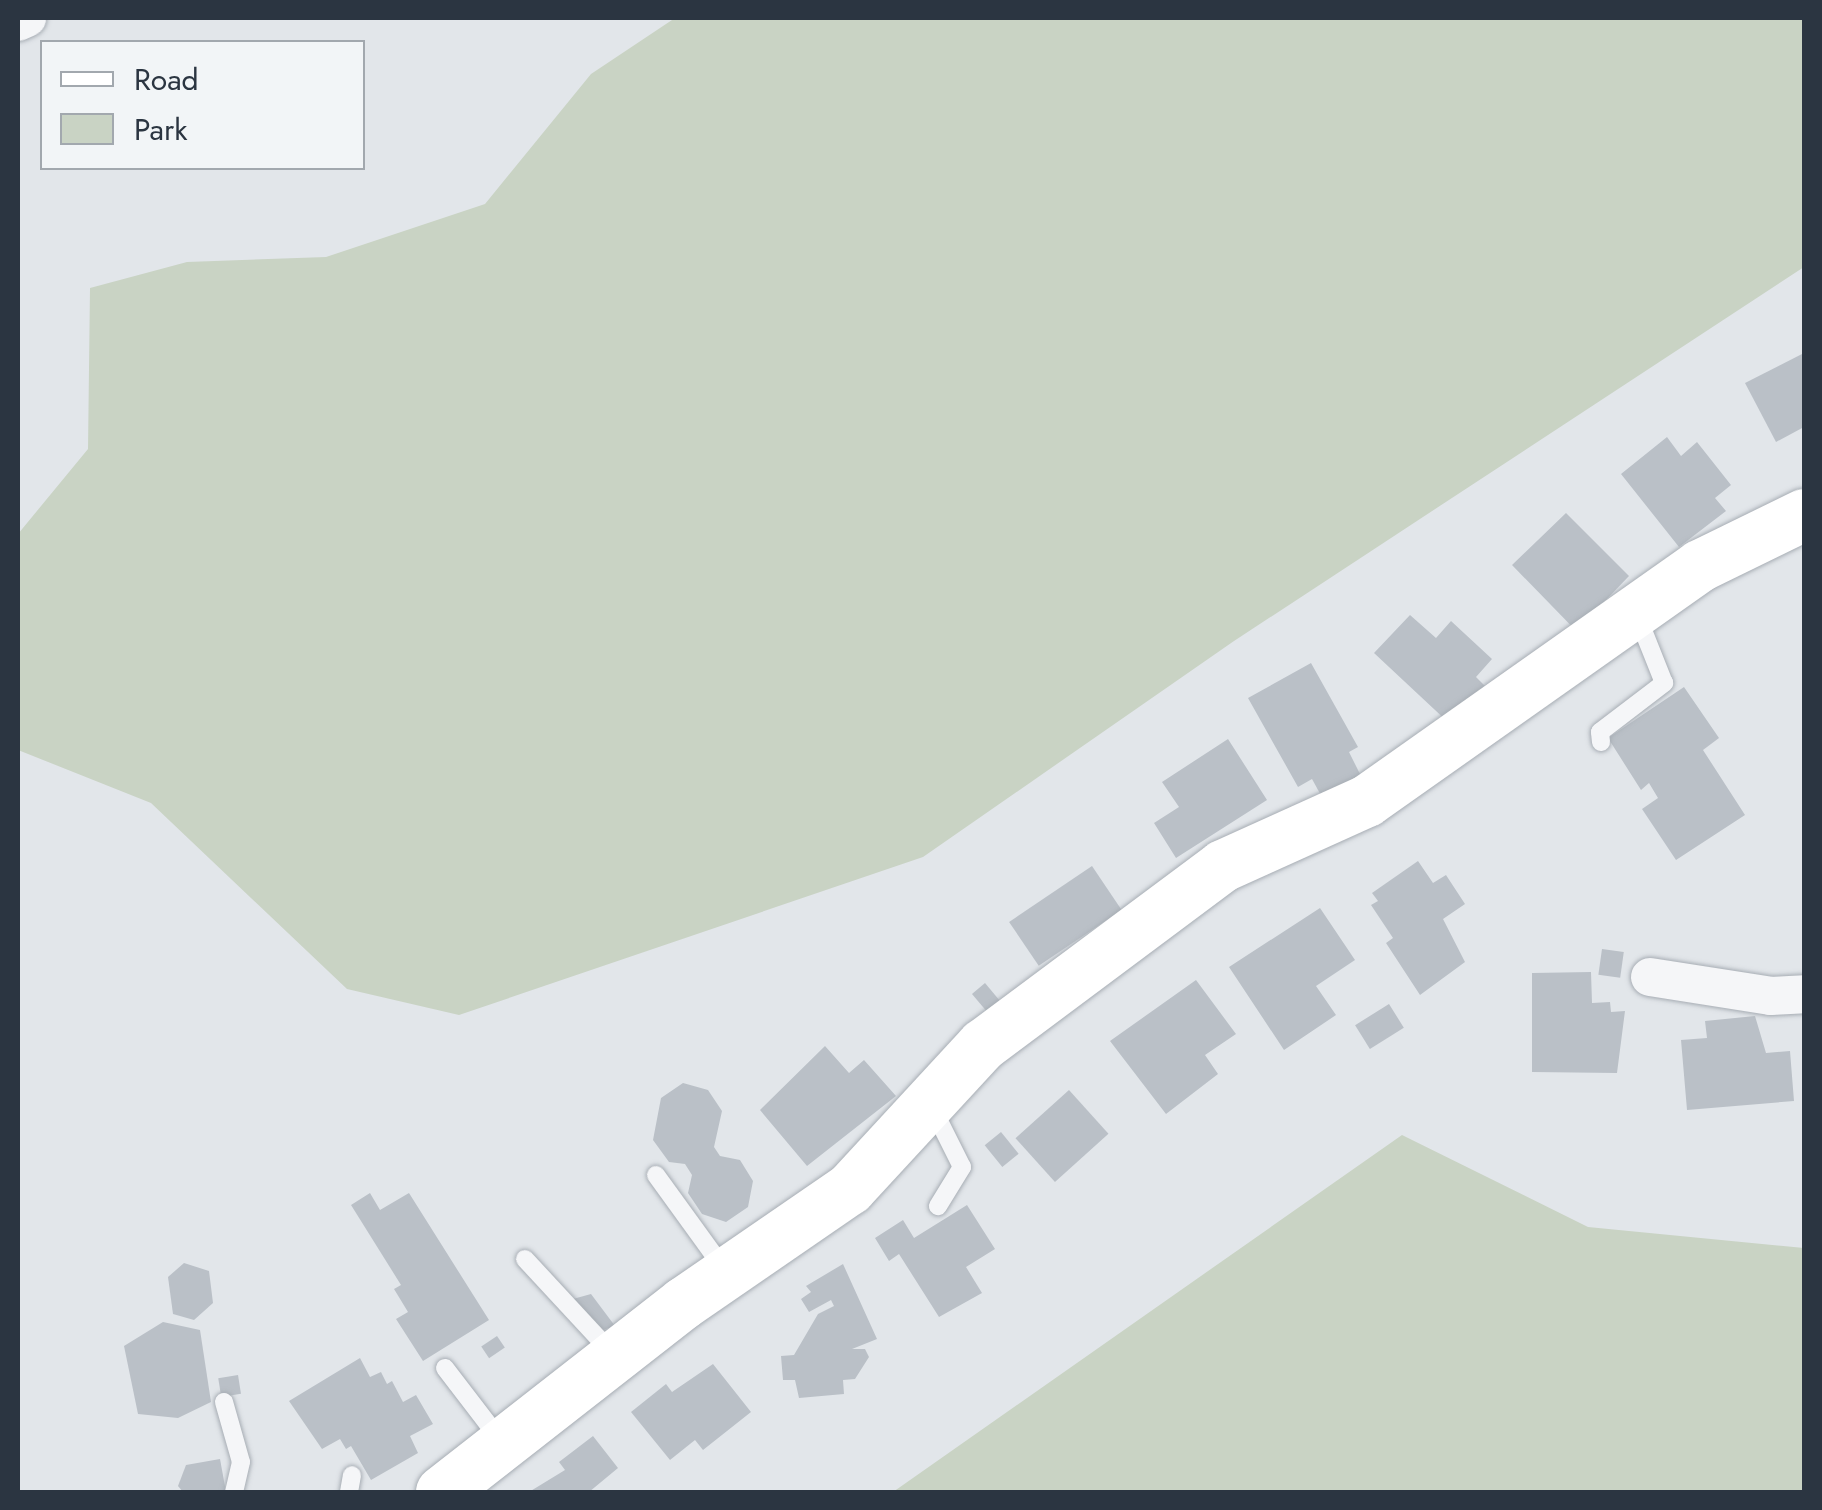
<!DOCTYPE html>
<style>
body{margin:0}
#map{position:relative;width:1822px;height:1510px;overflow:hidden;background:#e2e6ea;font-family:Jost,sans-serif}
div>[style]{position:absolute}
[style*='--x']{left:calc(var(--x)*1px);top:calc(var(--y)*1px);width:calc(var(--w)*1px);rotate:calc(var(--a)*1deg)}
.green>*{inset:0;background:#c9d3c4}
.building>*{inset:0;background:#bac0c7;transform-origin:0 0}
.roads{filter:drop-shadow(0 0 2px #a7adb4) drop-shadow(0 0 2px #a7adb4)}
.service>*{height:18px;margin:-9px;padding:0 9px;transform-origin:9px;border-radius:9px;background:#f5f6f8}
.minor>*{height:38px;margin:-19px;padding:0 19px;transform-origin:19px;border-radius:19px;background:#f5f6f8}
.secondary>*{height:52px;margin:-26px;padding:0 26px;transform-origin:26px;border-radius:26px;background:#fff}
span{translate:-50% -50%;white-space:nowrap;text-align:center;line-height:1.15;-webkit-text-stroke:9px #f2f5f7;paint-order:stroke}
.frame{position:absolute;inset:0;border:20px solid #2b3541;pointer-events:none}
.legend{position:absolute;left:40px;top:40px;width:325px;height:130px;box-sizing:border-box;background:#f2f5f7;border:2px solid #a2a8ae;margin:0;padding:12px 18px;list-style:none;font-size:30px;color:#2b3541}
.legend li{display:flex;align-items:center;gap:20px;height:50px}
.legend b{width:50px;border:2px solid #a2a8ae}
</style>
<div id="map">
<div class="green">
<i style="clip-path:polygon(675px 18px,1804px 18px,1804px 267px,1234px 641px,923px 857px,459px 1015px,347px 989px,151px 803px,18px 750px,18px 534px,88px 449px,90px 288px,187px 262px,326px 257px,485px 204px,591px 74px)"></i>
<i style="clip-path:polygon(1402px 1135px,1588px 1227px,1804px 1248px,1804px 1492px,893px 1492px)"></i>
</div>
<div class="building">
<i style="clip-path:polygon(1804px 353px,1804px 427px,1776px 442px,1745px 383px)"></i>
<i style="clip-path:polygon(1667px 437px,1681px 456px,1697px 442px,1731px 485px,1715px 498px,1726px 511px,1679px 547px,1621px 474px)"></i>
<i style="clip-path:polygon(1566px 513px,1629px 576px,1605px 601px,1616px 612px,1586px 641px,1512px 565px)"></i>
<i style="clip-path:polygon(1410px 615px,1436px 638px,1451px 621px,1492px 659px,1476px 677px,1485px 686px,1450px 724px,1374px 653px)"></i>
<i style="clip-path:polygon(1311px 663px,1358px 747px,1349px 752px,1362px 778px,1323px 799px,1312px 779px,1298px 787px,1248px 698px)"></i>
<i style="clip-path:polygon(1684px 687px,1719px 738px,1703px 750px,1745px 815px,1676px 860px,1642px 809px,1658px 798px,1649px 783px,1641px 790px,1608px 738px)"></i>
<i style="clip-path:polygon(1228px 739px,1267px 800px,1176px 858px,1154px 823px,1179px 807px,1162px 782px)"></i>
<i style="clip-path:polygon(1418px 861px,1433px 883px,1446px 875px,1465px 904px,1443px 919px,1465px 962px,1420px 995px,1386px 943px,1393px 938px,1371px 905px,1378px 901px,1372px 893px)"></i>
<i style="left:1092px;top:866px;width:53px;height:100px;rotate:56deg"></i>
<i style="clip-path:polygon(1320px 908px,1355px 960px,1316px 986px,1336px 1015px,1284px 1050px,1229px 967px)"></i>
<i style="left:1602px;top:949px;width:22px;height:26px;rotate:8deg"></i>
<i style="clip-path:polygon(1591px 972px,1592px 1003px,1610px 1002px,1611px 1012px,1625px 1011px,1617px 1073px,1532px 1072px,1532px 973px)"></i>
<i style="clip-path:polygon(1196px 980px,1236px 1034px,1205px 1055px,1218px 1074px,1166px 1114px,1110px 1041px)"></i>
<i style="left:985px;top:983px;width:26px;height:17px;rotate:50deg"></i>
<i style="left:1389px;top:1004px;width:28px;height:40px;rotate:58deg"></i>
<i style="clip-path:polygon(1755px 1016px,1766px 1053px,1790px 1051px,1794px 1101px,1687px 1110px,1681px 1040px,1707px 1038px,1705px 1021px)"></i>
<i style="clip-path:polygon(825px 1046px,849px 1073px,864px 1060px,896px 1096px,807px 1166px,760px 1110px)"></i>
<i style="clip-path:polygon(683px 1083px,708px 1090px,722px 1111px,714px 1147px,720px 1156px,740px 1160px,753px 1181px,748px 1207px,726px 1222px,702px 1214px,688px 1193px,692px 1175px,685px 1164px,669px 1162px,653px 1140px,661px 1098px)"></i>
<i style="left:1069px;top:1090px;width:59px;height:72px;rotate:48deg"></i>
<i style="left:1001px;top:1132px;width:28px;height:21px;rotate:51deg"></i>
<i style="clip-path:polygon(370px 1193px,380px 1210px,409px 1193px,489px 1320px,423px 1361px,396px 1319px,408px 1312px,394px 1289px,401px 1285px,351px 1205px)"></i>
<i style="clip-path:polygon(967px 1205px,995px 1249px,966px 1267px,982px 1293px,939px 1317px,899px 1254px,889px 1261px,875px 1238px,903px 1220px,914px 1238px)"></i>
<i style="clip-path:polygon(184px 1263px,209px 1271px,213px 1303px,194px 1320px,173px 1314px,168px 1277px)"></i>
<i style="clip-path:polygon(843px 1264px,877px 1339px,852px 1349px,865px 1349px,869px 1357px,855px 1379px,843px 1380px,844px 1394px,799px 1398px,795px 1380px,783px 1380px,781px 1356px,794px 1355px,818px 1314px,834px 1306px,831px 1300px,809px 1312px,801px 1299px,811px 1292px,806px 1286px)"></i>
<i style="clip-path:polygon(591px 1294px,615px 1326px,600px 1331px,573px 1299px)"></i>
<i style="clip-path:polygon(163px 1322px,200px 1330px,211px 1402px,178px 1418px,138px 1414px,124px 1346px)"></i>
<i style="left:497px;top:1336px;width:14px;height:19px;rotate:56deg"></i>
<i style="clip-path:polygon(360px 1358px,370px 1377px,381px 1372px,387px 1384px,392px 1381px,403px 1402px,416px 1395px,433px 1424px,410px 1436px,418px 1453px,371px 1480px,351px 1446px,346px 1449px,340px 1439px,322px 1449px,289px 1401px)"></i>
<i style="clip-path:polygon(713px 1364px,751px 1412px,703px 1450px,695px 1440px,670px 1460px,631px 1412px,666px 1384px,672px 1392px)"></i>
<i style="left:238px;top:1375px;width:19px;height:20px;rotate:81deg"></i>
<i style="clip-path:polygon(593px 1436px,618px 1468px,589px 1492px,529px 1492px,565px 1470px,559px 1462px)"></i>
<i style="clip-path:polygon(220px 1459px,226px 1492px,183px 1492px,178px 1486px,186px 1465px)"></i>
</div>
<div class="roads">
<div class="service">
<i style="--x:1601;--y:742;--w:10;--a:-96"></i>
<i style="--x:1600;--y:732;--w:81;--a:-37.4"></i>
<i style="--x:1664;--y:683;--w:73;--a:-111.7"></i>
<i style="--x:932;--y:1107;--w:67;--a:63.4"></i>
<i style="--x:962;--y:1167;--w:46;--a:121.6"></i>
<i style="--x:656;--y:1175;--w:116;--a:54.1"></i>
<i style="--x:525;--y:1259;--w:129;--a:47.2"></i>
<i style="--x:445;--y:1368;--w:92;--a:52.5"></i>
<i style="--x:224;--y:1402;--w:62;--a:74.2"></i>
<i style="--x:241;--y:1462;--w:31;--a:103"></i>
<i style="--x:349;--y:1492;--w:17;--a:-80"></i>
</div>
<div class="minor">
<i style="--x:18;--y:22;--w:10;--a:-24"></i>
<i style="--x:1650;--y:977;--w:122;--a:8.9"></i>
<i style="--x:1771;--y:996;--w:33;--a:-3"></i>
</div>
<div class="secondary">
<i style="--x:442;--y:1492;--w:307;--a:-38"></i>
<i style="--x:684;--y:1303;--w:201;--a:-34.5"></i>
<i style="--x:850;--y:1189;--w:196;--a:-47.3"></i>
<i style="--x:983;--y:1045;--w:299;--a:-36.7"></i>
<i style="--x:1223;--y:866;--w:158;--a:-24.3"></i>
<i style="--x:1367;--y:801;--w:408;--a:-35.2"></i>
<i style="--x:1700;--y:566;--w:116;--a:-26.1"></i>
</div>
</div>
<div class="frame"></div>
<ul class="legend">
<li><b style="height:12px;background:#fff"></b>Road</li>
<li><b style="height:28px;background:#c9d3c4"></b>Park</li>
</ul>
</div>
